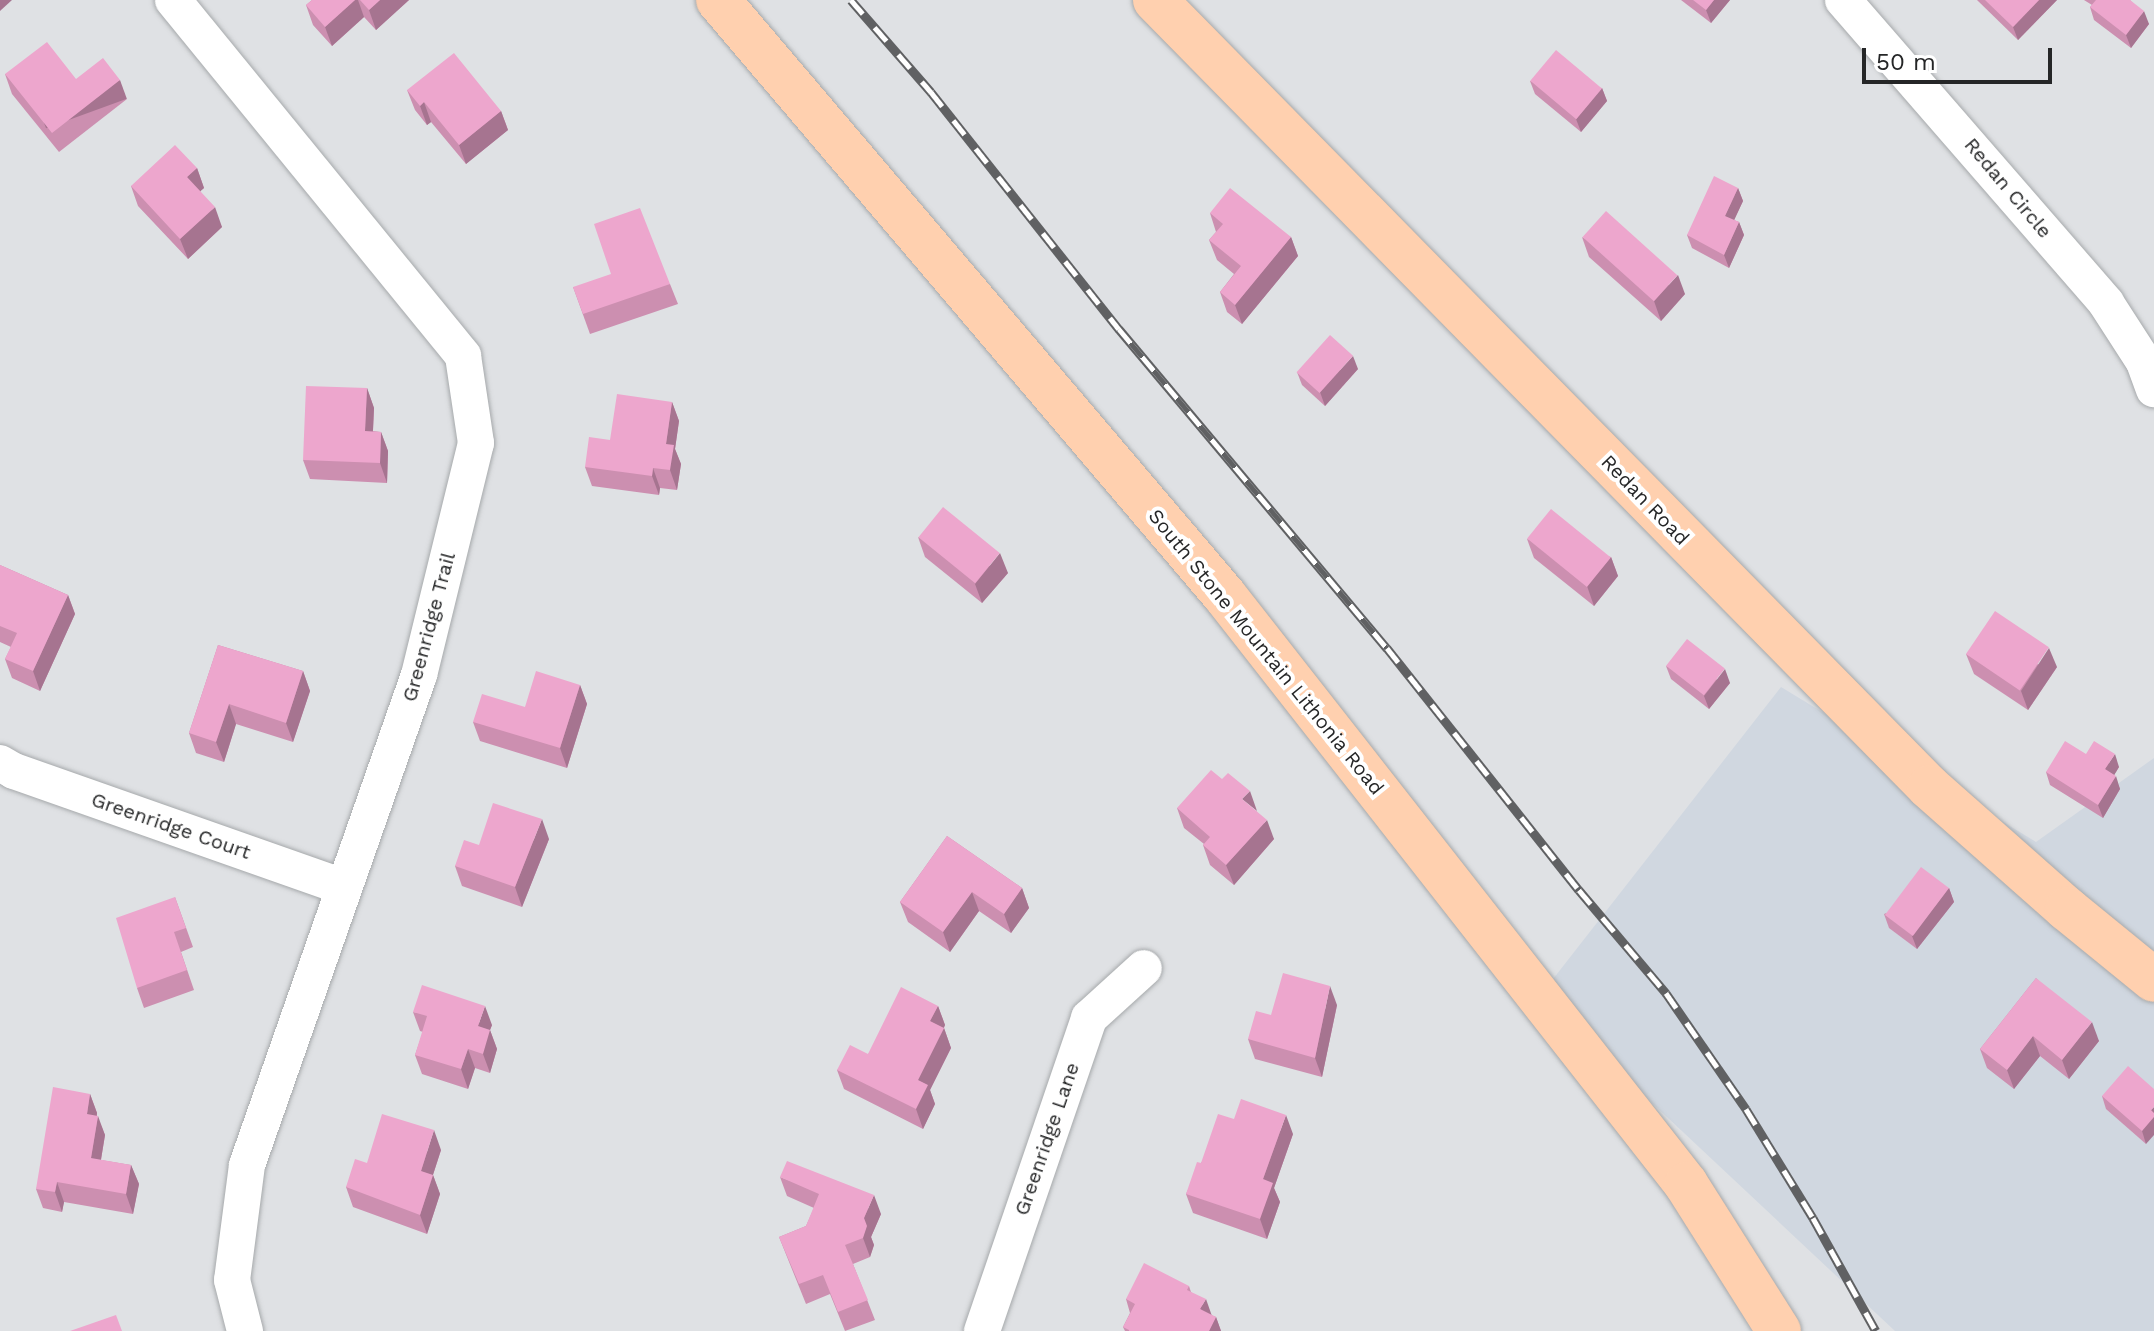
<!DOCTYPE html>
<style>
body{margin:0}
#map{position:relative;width:2154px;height:1331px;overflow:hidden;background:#dfe1e4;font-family:"Work Sans",sans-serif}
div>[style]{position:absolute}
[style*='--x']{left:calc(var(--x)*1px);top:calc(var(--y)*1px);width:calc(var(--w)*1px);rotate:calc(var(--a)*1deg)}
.built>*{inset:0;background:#d0d7e0}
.roads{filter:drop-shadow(0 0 2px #a6a9ab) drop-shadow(0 0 2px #a6a9ab)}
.minor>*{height:36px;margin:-18px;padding:0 18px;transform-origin:18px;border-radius:18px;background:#fff}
.major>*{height:44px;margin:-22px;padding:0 22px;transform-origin:22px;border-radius:22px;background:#ffd0af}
.rail>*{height:9px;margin-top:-4.5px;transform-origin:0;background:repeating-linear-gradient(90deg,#fff 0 18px,#606163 0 36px);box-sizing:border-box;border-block:2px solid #606163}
.wall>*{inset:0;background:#cc8fb0}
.shaded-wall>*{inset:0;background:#a67490;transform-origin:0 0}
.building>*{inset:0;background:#eda6cd;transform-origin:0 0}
span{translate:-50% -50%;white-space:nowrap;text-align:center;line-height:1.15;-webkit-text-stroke:8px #fff;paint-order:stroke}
.street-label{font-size:20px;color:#252627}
.scale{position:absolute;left:1862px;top:48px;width:190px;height:36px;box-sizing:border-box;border:4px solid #252627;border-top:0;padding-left:10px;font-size:24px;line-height:28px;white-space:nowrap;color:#252627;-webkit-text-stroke:6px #fff;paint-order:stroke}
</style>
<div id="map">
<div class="built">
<i style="clip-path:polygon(1781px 687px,2036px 842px,2154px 758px,2154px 1331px,1895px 1331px,1539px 997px)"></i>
</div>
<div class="roads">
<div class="minor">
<i style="--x:173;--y:0;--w:459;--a:50.8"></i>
<i style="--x:463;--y:356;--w:88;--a:81.5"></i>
<i style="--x:476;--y:443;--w:239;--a:103.8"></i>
<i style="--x:419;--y:675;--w:519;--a:109.34"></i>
<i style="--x:247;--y:1165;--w:116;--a:97.4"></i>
<i style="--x:232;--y:1280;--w:53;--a:75.7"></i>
<i style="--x:1843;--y:0;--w:401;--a:49"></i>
<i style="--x:2106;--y:303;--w:70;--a:57.2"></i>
<i style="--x:2144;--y:362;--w:29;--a:70"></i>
<i style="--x:0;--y:763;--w:16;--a:30"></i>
<i style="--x:14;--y:771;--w:350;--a:19.4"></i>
<i style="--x:982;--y:1331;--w:331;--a:-71.1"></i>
<i style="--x:1089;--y:1018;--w:74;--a:-42.3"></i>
</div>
<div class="major">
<i style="--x:718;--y:0;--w:782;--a:49.61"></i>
<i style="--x:1225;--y:596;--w:747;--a:51.9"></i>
<i style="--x:1686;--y:1184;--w:174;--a:57.7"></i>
<i style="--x:1155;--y:0;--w:1104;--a:45.48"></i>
<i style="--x:1929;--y:787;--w:184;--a:41.5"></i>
<i style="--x:2067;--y:909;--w:112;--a:39.2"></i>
</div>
</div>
<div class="rail">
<i style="--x:851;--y:0;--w:122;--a:49"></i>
<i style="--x:931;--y:92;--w:303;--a:51.6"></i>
<i style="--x:1119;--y:329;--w:417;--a:50"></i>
<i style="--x:1387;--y:648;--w:309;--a:51.6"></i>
<i style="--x:1579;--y:890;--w:135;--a:49.8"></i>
<i style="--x:1666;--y:993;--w:141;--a:55.4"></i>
<i style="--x:1746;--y:1109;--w:128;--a:58.4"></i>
<i style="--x:1813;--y:1218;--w:129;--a:60.9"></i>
</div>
<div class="wall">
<i style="clip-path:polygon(312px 0,409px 0,376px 30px,364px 17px,332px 46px,313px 25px,306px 5px)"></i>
<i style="clip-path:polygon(1681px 0,1730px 0,1711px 23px)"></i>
<i style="clip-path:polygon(1977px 0,2057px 0,2018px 40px)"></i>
<i style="clip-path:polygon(2084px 0,2130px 0,2149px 24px,2131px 48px,2094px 20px,2090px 7px,2092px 5px)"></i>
<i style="clip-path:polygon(5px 74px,76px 79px,127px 99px,59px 152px,12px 94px)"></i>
<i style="clip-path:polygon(1530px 81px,1602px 88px,1607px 101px,1581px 132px,1535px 94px)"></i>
<i style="clip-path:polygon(407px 90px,501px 111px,508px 130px,466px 164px,431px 122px,427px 125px,415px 110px)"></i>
<i style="clip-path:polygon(197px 168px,204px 188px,200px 191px,222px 227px,188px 259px,138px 206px,131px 186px)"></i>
<i style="clip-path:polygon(1738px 188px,1743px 201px,1734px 220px,1739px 222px,1744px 235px,1729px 268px,1692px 248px,1687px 235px)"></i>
<i style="clip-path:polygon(1210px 213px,1291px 237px,1298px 256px,1242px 324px,1227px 312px,1220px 292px,1234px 274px,1217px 260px,1209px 240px,1216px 232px)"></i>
<i style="clip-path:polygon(1582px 237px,1685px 294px,1661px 321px,1589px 257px)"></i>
<i style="clip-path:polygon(670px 284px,678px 304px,590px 334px,573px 287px)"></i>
<i style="clip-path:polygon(1358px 369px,1325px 406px,1302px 385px,1297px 372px)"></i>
<i style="clip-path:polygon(367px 388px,374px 408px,373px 431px,381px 432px,388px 451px,387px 483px,310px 479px,303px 460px)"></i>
<i style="clip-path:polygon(672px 402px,679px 421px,675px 449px,681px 464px,677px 490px,660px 488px,659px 495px,592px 486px,585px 467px,610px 440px)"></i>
<i style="clip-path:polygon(918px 537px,1008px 573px,982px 603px,925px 557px)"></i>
<i style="clip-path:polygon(1527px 539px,1611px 557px,1618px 576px,1594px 606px,1534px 558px)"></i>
<i style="clip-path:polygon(0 565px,68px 595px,75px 614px,40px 691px,12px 678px,5px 659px,11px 647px,0 642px)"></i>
<i style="clip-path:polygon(218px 645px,303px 671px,310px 691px,293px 742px,236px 724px,224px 762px,196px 753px,189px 733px)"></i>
<i style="clip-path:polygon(1966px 654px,2057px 667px,2028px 710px,1974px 674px)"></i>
<i style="clip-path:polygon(1666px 666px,1730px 683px,1709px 709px,1671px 679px)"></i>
<i style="clip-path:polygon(580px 685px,587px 704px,567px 768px,480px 741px,473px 722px,525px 707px)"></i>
<i style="clip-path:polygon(2086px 754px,2119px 767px,2114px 775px,2120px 789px,2103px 818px,2050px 785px,2046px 772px)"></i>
<i style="clip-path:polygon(1177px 808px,1256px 811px,1274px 839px,1234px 885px,1210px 865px,1203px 845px,1204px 844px,1184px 828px)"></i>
<i style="clip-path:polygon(947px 836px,1022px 888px,1029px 908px,1011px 933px,979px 911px,950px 952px,908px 922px,900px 902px)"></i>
<i style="clip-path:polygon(549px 839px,522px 907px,462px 886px,455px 866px,479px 845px)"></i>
<i style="clip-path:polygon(1949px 888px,1954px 902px,1917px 949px,1889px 928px,1884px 914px)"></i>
<i style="clip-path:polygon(175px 897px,193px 947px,181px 952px,194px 990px,144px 1008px,137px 988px)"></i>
<i style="clip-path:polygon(2036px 978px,2099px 1041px,2069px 1079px,2040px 1056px,2014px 1089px,1987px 1068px,1980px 1049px)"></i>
<i style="clip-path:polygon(1337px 1005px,1322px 1077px,1255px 1059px,1248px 1039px)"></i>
<i style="clip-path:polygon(938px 1006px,945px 1025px,944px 1028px,951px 1048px,930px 1090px,935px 1104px,923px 1129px,844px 1089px,837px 1070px,868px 1054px)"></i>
<i style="clip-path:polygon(413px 1012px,492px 1025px,490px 1030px,497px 1049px,490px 1073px,475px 1068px,468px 1089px,422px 1074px,415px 1055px,423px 1032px,420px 1031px)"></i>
<i style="clip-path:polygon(2154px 1089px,2146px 1144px,2106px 1109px,2102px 1096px)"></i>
<i style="clip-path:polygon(90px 1094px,97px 1113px,97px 1116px,105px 1135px,101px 1160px,131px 1165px,139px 1184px,133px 1214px,64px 1202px,62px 1212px,43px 1208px,36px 1189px)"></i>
<i style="clip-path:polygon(1234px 1119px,1293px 1134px,1274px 1188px,1280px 1202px,1267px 1239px,1193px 1213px,1186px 1194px,1201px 1163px)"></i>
<i style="clip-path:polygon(441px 1150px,433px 1175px,440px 1194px,427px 1234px,353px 1207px,346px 1187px,367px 1163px)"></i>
<i style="clip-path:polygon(780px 1177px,881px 1214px,871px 1237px,874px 1245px,870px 1257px,853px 1264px,875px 1320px,845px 1331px,830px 1294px,806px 1304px,779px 1237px,806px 1226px,814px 1208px,787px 1196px)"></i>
<i style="clip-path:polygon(1189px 1286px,1191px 1292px,1211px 1315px,1216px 1317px,1221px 1331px,1125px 1331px,1123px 1327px,1130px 1313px,1126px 1299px)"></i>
</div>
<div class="shaded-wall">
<i style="clip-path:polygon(0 0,12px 0,0 11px)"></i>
<i style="clip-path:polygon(355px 0,358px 0,364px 17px,332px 46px,325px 27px)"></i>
<i style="clip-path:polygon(380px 0,409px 0,376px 30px,369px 10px)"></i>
<i style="clip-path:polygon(1714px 0,1730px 0,1711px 23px,1706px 10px)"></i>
<i style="clip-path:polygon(2039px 0,2057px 0,2018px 40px,2013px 27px)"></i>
<i style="clip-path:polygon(2144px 11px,2149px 24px,2131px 48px,2126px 35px)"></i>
<i style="left:120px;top:80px;width:20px;height:86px;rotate:70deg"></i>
<i style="clip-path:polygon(1602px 88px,1607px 101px,1581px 132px,1576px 119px)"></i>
<i style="clip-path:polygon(424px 102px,431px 122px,427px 125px,420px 106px)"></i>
<i style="clip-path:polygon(501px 111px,508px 130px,466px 164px,459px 145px)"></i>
<i style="clip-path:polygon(197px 168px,204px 188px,194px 197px,187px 177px)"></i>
<i style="clip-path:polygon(1738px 188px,1743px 201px,1730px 229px,1725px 216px)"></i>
<i style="clip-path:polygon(215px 207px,222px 227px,188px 259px,180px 239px)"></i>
<i style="clip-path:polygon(1739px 222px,1744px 235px,1729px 268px,1724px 255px)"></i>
<i style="clip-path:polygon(1291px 237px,1298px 256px,1242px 324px,1235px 305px)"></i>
<i style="clip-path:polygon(1678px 275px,1685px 294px,1661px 321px,1654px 301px)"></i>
<i style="clip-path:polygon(1353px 356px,1358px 369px,1325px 406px,1320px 392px)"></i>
<i style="clip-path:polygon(367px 388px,374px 408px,372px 450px,365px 431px)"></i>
<i style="clip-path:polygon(672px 402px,679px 421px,675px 449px,681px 464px,677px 490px,670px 470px,666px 444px)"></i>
<i style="clip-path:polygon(381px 432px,388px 451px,387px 483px,380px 463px)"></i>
<i style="clip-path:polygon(653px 468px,660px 488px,659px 495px,652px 476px)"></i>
<i style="clip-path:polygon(1000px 553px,1008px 573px,982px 603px,975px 584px)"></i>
<i style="clip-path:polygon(1611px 557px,1618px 576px,1594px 606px,1587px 586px)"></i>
<i style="clip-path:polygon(68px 595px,75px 614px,40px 691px,33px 671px)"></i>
<i style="clip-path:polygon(2049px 648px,2057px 667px,2028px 710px,2021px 691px)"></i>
<i style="clip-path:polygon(1725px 669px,1730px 683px,1709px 709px,1704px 696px)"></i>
<i style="clip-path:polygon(303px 671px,310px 691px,293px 742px,286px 723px)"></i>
<i style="clip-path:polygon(580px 685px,587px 704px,567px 768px,560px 748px)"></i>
<i style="clip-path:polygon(229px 704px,236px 724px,224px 762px,216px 742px)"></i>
<i style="clip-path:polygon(2115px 754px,2119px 767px,2110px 782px,2105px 769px)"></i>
<i style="clip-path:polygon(2116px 776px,2120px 789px,2103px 818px,2098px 805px)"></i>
<i style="clip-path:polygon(1250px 791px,1257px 811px,1242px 799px)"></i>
<i style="clip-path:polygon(542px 819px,549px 839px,522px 907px,515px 887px)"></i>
<i style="clip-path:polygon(1267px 820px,1274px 839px,1234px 885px,1226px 865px)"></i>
<i style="clip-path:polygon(1022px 888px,1029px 908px,1011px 933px,1004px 914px)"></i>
<i style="clip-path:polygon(1949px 888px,1954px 902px,1917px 949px,1912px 936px)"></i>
<i style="clip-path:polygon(972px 892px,979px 911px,950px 952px,943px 932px)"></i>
<i style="clip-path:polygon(1330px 986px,1337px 1005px,1322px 1077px,1315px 1058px)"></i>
<i style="clip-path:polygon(485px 1006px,492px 1025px,490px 1030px,497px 1049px,490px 1073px,483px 1054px,478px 1026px)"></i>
<i style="clip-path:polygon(938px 1006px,945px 1025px,937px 1041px,930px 1021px)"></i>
<i style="clip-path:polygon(2092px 1022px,2099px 1041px,2069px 1079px,2062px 1060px)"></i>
<i style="clip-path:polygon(944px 1028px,951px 1048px,930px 1090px,935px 1104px,923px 1129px,916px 1109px,918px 1080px)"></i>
<i style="clip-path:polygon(2033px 1036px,2040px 1056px,2014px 1089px,2007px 1070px)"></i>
<i style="clip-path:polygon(468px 1049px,475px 1068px,468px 1089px,461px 1069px)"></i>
<i style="clip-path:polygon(90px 1094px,97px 1113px,94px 1133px,87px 1114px)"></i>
<i style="clip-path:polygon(2154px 1107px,2154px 1135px,2146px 1144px,2142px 1131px,2151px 1110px)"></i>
<i style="clip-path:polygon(1286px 1115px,1293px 1134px,1274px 1188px,1280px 1202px,1267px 1239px,1260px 1219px,1263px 1179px)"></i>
<i style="clip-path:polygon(98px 1116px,105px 1135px,98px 1177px,91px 1158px)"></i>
<i style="clip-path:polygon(434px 1130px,441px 1150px,428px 1190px,421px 1171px)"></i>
<i style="clip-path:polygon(131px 1165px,139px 1184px,133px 1214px,126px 1194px)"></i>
<i style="clip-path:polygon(433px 1175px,440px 1194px,427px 1234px,420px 1215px)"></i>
<i style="clip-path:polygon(57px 1182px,64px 1202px,62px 1212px,55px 1192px)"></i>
<i style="clip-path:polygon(874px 1195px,881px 1214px,871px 1237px,874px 1245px,870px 1257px,863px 1238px,864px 1218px)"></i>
<i style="clip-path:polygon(1206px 1299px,1213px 1319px,1200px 1309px)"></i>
<i style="clip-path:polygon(1216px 1317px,1221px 1331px,1209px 1331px)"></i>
</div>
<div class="building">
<i style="clip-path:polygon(312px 0,355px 0,325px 27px,306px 5px)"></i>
<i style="clip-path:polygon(360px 0,380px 0,369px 10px)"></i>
<i style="clip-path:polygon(1693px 0,1714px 0,1706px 10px)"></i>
<i style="clip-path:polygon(1985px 0,2039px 0,2013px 27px)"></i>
<i style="clip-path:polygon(2096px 0,2130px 0,2144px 11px,2126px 35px,2090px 7px)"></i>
<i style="clip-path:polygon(47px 42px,76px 79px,103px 58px,120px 80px,52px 133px,5px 74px)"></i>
<i style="left:1556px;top:50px;width:60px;height:40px;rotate:40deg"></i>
<i style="clip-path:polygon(454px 53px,501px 111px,459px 145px,424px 102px,420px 106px,407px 90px)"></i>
<i style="clip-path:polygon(175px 145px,197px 168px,187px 177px,215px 207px,180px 239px,131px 186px)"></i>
<i style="clip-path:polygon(1714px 176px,1738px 188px,1725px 216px,1739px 222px,1724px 255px,1687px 235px)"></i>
<i style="clip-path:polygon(1230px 188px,1291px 237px,1235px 305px,1220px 292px,1241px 266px,1209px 240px,1223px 224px,1210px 213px)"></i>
<i style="clip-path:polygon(640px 208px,670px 284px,583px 314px,573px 287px,611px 274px,594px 224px)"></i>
<i style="left:1606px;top:211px;width:96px;height:35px;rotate:42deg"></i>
<i style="left:1330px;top:335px;width:31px;height:50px;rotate:42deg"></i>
<i style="clip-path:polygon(306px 386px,367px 388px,365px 431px,381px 432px,380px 463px,303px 460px)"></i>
<i style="clip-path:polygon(617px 394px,672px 402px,666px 444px,674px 445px,670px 470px,653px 468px,652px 476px,585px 467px,589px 437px,610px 440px)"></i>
<i style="left:943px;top:507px;width:73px;height:39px;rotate:39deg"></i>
<i style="left:1551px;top:509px;width:77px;height:38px;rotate:39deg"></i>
<i style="clip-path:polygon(0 565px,68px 595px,33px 671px,5px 659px,17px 633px,0 626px)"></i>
<i style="left:1995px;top:611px;width:65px;height:52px;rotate:34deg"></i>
<i style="left:1687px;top:639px;width:48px;height:34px;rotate:38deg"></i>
<i style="clip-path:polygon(218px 645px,303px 671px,286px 723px,229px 704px,216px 742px,189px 733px)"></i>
<i style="clip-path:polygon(536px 671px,580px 685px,560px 748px,473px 722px,482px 694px,525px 707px)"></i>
<i style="clip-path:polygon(2065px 741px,2086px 754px,2094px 741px,2115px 754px,2105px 769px,2116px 776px,2098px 805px,2046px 772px)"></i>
<i style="clip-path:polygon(1211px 770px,1222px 779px,1228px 773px,1250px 791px,1242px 799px,1267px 820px,1226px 865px,1203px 845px,1210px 837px,1177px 808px)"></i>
<i style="clip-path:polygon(493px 803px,542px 819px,515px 887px,455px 866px,464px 840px,479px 845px)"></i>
<i style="clip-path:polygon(947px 836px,1022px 888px,1004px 914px,972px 892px,943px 932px,900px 902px)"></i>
<i style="left:1921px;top:867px;width:35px;height:60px;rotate:37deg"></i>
<i style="clip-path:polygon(175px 897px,186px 928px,174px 932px,187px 970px,137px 988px,116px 918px)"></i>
<i style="clip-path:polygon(1283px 973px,1330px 986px,1315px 1058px,1248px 1039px,1256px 1011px,1271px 1015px)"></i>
<i style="clip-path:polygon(2036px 978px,2092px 1022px,2062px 1060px,2033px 1036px,2007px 1070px,1980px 1049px)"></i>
<i style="clip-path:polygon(422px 985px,485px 1006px,478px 1026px,490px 1030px,483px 1054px,468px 1049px,461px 1069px,415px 1055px,427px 1016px,413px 1012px)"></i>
<i style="clip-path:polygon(901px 987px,938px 1006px,930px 1021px,944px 1028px,918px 1080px,928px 1085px,916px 1109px,837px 1070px,850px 1045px,868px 1054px)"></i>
<i style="clip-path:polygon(2128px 1066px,2154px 1089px,2154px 1107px,2151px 1110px,2154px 1113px,2154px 1117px,2142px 1131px,2102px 1096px)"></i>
<i style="clip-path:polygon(53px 1087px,90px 1094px,87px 1114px,98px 1116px,91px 1158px,131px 1165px,126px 1194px,57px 1182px,55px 1192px,36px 1189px)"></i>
<i style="clip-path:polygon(1241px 1099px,1286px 1115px,1263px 1179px,1273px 1183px,1260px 1219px,1186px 1194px,1197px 1162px,1201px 1163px,1218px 1114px,1234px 1119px)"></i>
<i style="clip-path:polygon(382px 1114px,434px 1130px,421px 1171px,433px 1175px,420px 1215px,346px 1187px,355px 1159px,367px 1163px)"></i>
<i style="clip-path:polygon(787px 1161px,874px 1195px,864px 1218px,867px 1226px,863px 1238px,845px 1245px,868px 1300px,838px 1312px,823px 1275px,799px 1284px,779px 1237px,806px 1226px,819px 1194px,780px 1177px)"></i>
<i style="clip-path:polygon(1144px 1263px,1189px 1286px,1187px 1290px,1206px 1299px,1200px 1309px,1216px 1317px,1209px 1331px,1129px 1331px,1129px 1330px,1123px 1327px,1135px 1304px,1126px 1299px)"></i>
<i style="clip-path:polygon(116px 1315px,122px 1331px,70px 1331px)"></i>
</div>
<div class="street-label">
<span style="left:2008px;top:188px;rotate:50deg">Redan Circle</span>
<span style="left:1645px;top:500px;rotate:46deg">Redan Road</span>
<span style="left:429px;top:627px;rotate:-75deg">Greenridge Trail</span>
<span style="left:1266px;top:652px;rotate:51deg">South Stone Mountain Lithonia Road</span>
<span style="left:171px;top:826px;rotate:19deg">Greenridge Court</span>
<span style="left:1047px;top:1139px;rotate:-71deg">Greenridge Lane</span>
</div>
<div class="scale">50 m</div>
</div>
